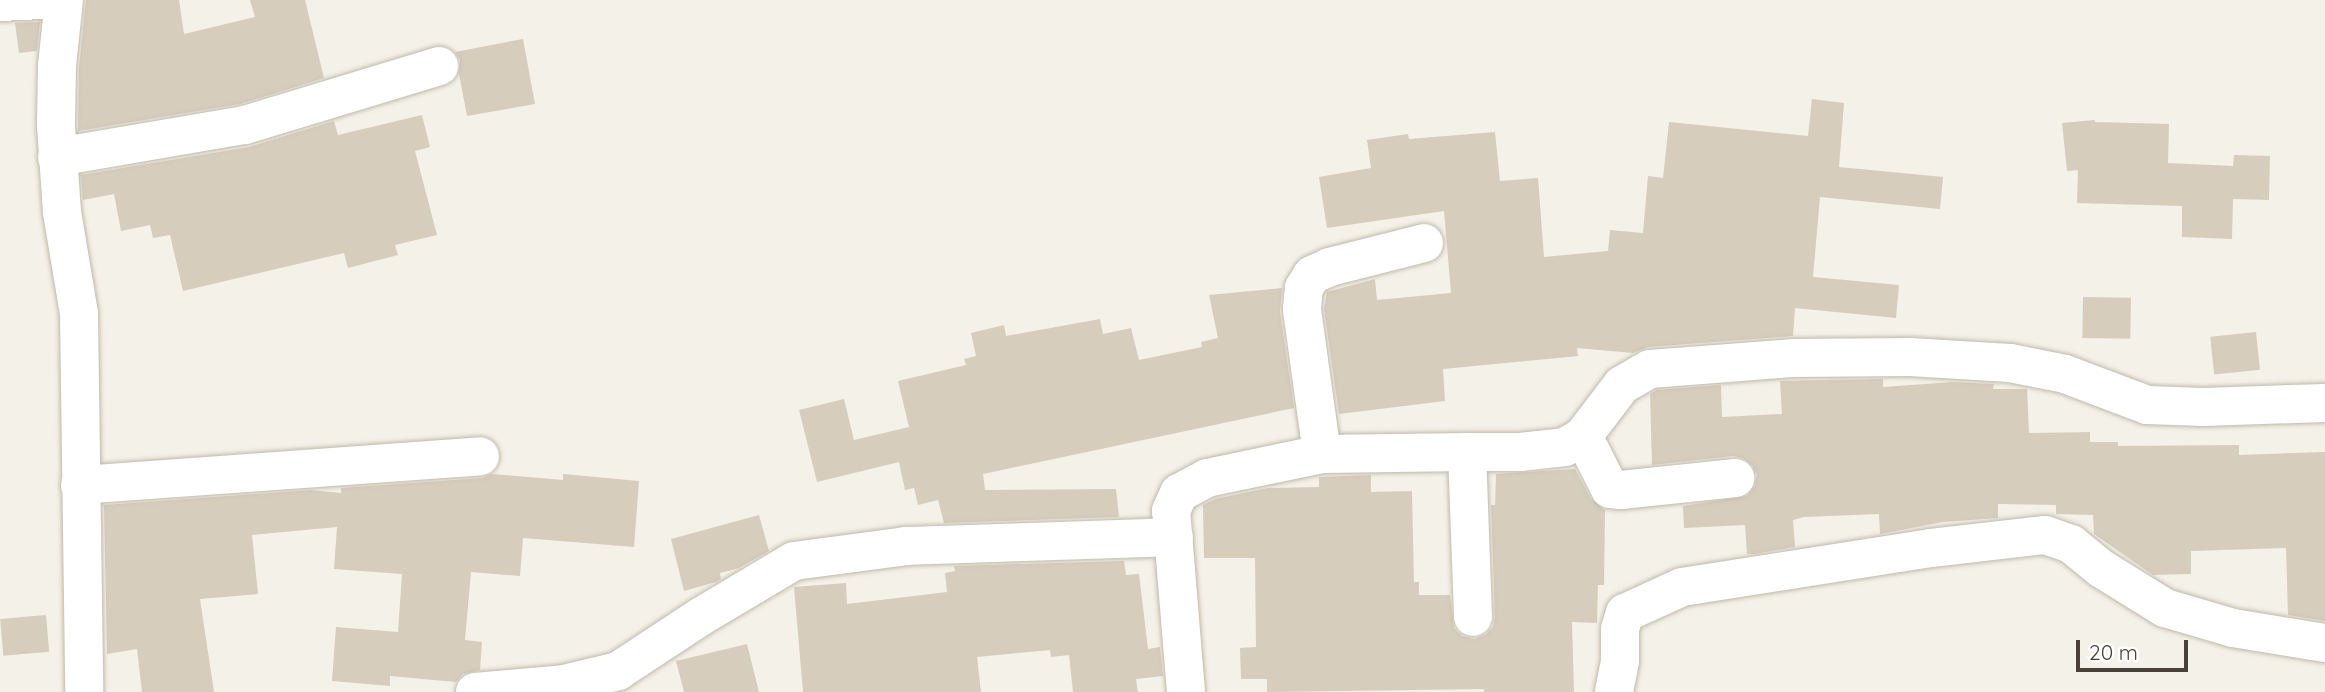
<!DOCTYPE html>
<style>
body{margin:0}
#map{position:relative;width:2325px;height:692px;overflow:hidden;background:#f4f1e8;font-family:Quicksand,sans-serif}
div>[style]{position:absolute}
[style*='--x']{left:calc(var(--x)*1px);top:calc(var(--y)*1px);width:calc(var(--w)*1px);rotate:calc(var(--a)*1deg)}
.building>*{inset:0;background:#d6cdbd;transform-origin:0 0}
.roads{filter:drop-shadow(0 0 2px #c0b9aa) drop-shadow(0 0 2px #c0b9aa)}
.street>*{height:38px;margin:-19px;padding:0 19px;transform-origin:19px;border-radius:19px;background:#fff}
span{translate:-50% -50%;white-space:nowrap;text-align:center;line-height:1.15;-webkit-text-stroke:6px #fff;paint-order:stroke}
.scale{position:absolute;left:2076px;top:640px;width:112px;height:32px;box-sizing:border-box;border:4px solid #484137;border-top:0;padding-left:9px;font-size:21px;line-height:24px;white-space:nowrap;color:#484137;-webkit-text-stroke:5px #fff;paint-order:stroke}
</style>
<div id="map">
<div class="building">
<i style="clip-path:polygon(86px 0,179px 0,184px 34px,255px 17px,250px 0,305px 0,324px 78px,240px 104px,78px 131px,79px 67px)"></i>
<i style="clip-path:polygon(40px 22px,37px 51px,19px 53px,15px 23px)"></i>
<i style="clip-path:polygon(523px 39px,535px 104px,467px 116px,459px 74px,460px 60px,455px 52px)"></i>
<i style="clip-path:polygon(1812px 99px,1844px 103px,1839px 167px,1943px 177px,1940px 209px,1820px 197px,1813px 277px,1899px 285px,1896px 318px,1795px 308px,1793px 336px,1648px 347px,1633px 353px,1577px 348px,1578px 356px,1443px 369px,1445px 401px,1339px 414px,1324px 309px,1327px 292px,1375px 279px,1377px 300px,1451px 293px,1444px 211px,1327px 228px,1319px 177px,1371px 168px,1367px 140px,1408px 134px,1409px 139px,1495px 132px,1500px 181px,1538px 178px,1544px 257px,1608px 251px,1610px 230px,1643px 233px,1648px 176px,1663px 178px,1669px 122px,1808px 136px)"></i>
<i style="clip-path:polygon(422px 115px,430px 147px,415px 151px,437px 235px,395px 245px,398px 255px,348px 268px,344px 253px,183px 291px,170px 235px,153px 238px,150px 225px,121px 231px,114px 194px,83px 200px,81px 175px,249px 147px,334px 121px,338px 135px)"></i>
<i style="clip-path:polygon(2095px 120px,2095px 122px,2169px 124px,2168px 163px,2233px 166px,2234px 155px,2270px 156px,2269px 200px,2233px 199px,2232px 239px,2182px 237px,2182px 206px,2077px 203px,2078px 170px,2067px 171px,2062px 123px)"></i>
<i style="clip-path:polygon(1282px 288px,1280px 312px,1294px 408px,983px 474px,985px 490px,1116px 489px,1119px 517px,944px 523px,938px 500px,918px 505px,914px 488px,905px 490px,899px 462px,817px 482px,799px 410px,844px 399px,854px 440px,909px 427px,898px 381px,966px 365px,964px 359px,976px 356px,971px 333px,1004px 325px,1006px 336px,1100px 319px,1103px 334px,1131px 328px,1139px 360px,1202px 347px,1201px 342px,1218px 338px,1209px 295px)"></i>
<i style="left:2083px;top:297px;width:48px;height:41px;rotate:1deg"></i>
<i style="left:2256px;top:332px;width:38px;height:46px;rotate:84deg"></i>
<i style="clip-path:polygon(1883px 379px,1883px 387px,1953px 382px,1994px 384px,1993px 389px,2027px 389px,2029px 433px,2090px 432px,2090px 442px,2118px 442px,2118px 446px,2239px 445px,2239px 455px,2325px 452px,2325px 621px,2288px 615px,2286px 548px,2191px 551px,2191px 574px,2153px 575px,2094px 534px,2093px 515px,2056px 514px,2056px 505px,1998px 504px,1998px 518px,1943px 522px,1880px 534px,1879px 514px,1804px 517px,1793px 520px,1795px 547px,1754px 554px,1747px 554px,1745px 525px,1684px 528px,1683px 506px,1747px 496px,1755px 486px,1757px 475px,1752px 465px,1743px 458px,1733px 456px,1652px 465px,1650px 394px,1657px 390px,1721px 385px,1722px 417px,1782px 414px,1780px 381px)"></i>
<i style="clip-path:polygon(1575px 469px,1591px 499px,1605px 510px,1604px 585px,1598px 585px,1597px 623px,1572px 622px,1574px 692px,1484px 692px,1484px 689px,1267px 692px,1267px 679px,1241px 679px,1240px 648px,1256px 647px,1255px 558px,1204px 558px,1203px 505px,1215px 499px,1268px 488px,1319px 487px,1319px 477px,1371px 475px,1371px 492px,1412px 491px,1414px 582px,1419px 582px,1419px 595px,1450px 595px,1454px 628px,1462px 636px,1474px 639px,1485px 635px,1493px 627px,1495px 617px,1491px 505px,1495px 505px,1496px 474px)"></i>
<i style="clip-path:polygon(492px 474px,563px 480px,563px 474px,639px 481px,634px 547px,523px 538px,520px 576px,471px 572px,465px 640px,482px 642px,480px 670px,463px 674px,456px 682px,390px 676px,390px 686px,332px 681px,336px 627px,398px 632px,402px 574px,334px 569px,337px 527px,252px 535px,258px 594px,200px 599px,214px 692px,142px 692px,137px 649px,107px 654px,104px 505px,311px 490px,341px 493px,341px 488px,482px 478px)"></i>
<i style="clip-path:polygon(759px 515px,769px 551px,739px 568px,720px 573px,721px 579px,716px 582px,684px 591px,671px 539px)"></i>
<i style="clip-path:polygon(1124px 561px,1126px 575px,1139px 574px,1148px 649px,1160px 647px,1163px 676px,1136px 679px,1138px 692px,1073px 692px,1069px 655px,1051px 657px,1050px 650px,977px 657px,981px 692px,803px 692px,794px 587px,846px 583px,847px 604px,947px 592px,945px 573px,955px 571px,954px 566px)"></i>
<i style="left:46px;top:615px;width:37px;height:46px;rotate:85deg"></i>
<i style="clip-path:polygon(747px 644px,759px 692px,684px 692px,676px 661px)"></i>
</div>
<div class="roads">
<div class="street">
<i style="--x:64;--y:0;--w:66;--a:96.1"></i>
<i style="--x:57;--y:66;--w:60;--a:91"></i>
<i style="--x:56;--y:126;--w:86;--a:86"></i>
<i style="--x:62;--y:212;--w:103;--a:80.5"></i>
<i style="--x:79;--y:314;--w:378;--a:89.2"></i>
<i style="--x:0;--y:2;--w:43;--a:-2.7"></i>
<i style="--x:57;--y:157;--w:191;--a:-9.7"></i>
<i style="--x:245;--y:125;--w:203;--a:-16.9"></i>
<i style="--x:1583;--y:436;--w:59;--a:63"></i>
<i style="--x:1610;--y:489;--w:11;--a:5"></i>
<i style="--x:1621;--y:490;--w:115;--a:-6"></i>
<i style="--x:1467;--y:452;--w:53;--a:0"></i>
<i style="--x:1520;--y:452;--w:45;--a:-6.3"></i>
<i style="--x:1565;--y:447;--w:21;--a:-31"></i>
<i style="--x:1583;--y:436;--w:64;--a:-52.6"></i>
<i style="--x:1622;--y:385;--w:32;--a:-30"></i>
<i style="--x:1650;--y:369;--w:142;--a:-4.4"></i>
<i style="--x:1792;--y:358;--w:118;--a:-0.5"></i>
<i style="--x:1910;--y:357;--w:100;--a:3.4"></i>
<i style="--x:2010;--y:363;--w:56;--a:11.3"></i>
<i style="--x:2065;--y:374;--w:88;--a:20.7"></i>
<i style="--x:2147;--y:405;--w:56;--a:2"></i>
<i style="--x:2203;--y:407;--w:122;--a:-1.9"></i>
<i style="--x:1322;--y:454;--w:146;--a:-97.9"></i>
<i style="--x:1302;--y:309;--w:21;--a:-85"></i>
<i style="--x:1304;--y:288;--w:15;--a:-58"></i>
<i style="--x:1312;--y:275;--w:20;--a:-24"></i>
<i style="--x:1330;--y:267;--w:97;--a:-14.3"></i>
<i style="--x:80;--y:485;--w:401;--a:-4.1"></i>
<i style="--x:475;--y:692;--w:89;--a:-5.1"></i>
<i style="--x:564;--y:684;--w:56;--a:-13.5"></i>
<i style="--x:618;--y:671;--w:98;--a:-33.4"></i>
<i style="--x:700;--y:617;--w:109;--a:-30.8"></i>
<i style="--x:794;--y:561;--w:113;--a:-7.6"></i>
<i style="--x:906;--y:546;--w:268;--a:-1.9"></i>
<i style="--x:1186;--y:692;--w:182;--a:-94.7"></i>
<i style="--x:1171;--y:511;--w:20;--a:-66"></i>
<i style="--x:1179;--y:493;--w:32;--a:-28"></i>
<i style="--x:1207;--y:478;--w:117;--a:-11.8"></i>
<i style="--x:1322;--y:454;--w:145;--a:-0.8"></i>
<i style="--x:1467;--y:452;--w:165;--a:87.9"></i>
<i style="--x:1614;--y:692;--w:32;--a:-79"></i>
<i style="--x:1620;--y:661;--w:32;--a:-90"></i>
<i style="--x:1620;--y:629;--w:17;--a:-73"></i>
<i style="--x:1625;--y:613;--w:63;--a:-24.5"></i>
<i style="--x:1682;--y:587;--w:252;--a:-8.9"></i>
<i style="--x:1931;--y:548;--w:115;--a:-6.5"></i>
<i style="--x:2045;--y:535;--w:28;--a:19"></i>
<i style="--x:2071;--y:544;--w:40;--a:39"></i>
<i style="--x:2102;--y:569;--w:74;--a:31.8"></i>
<i style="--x:2165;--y:608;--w:71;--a:16.4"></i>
<i style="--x:2233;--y:628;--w:93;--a:9.3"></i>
</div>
</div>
<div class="scale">20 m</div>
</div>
